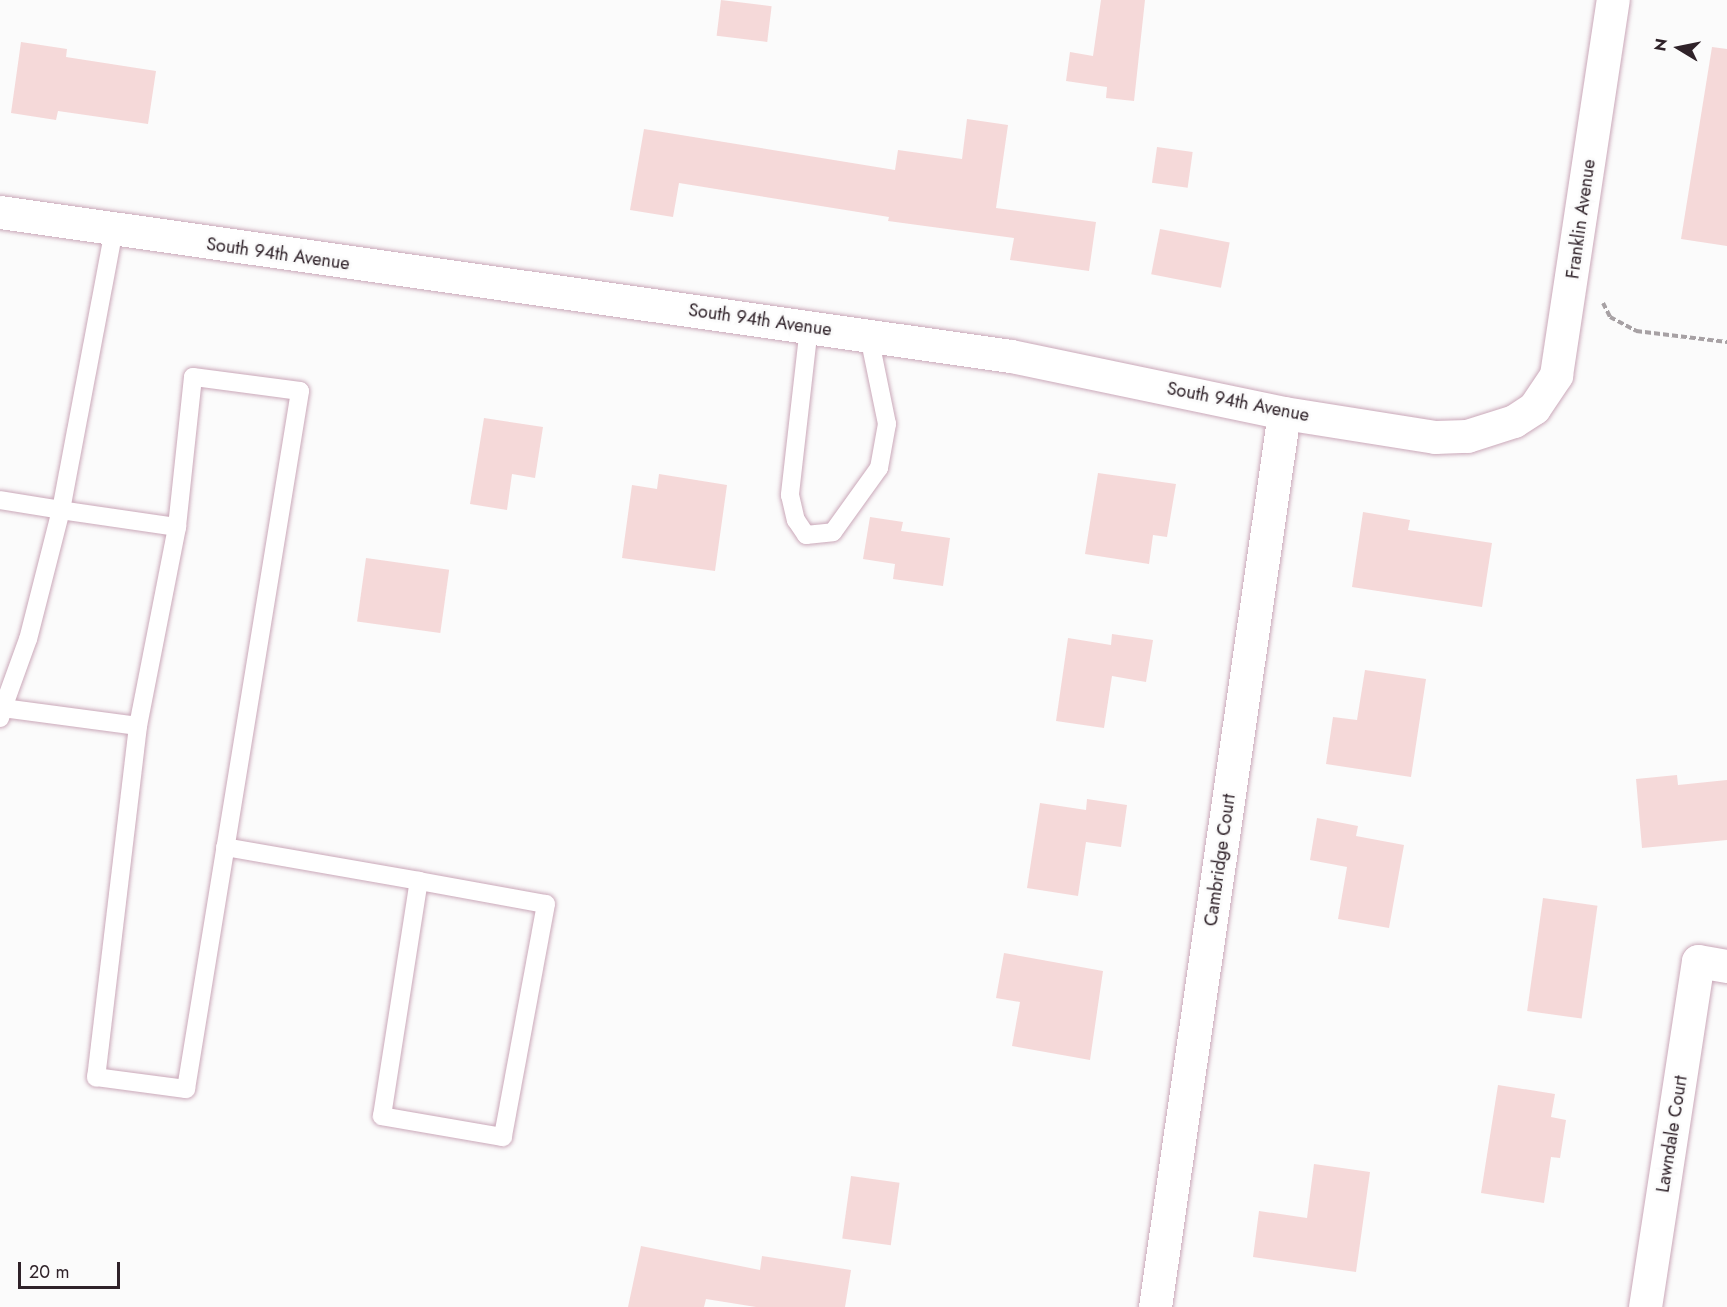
<!DOCTYPE html>
<style>
body{margin:0}
#map{position:relative;width:1727px;height:1307px;overflow:hidden;background:#fbfbfb;font-family:Jost,sans-serif}
div>[style]{position:absolute}
[style*='--x']{left:calc(var(--x)*1px);top:calc(var(--y)*1px);width:calc(var(--w)*1px);rotate:calc(var(--a)*1deg)}
.building>*{inset:0;background:#f5d9d9;transform-origin:0 0}
.path>*{height:4px;margin-top:-2px;transform-origin:0;background:repeating-linear-gradient(90deg,#a7a1a4 0 6px,transparent 0 9px)}
.roads{filter:drop-shadow(0 0 2px #caa8b9) drop-shadow(0 0 2px #caa8b9)}
.service>*{height:18px;margin:-9px;padding:0 9px;transform-origin:9px;border-radius:9px;background:#fff}
.minor>*{height:33px;margin:-16.5px;padding:0 16.5px;transform-origin:16.5px;border-radius:16.5px;background:#fff}
span{translate:-50% -50%;white-space:nowrap;text-align:center;line-height:1.15;-webkit-text-stroke:5px #fbfbfb;paint-order:stroke}
.street-label{font-size:18px;color:#2f2229}
.north{position:absolute;left:1649px;top:18px;width:60px;height:60px;-webkit-text-stroke:4px #fbfbfb;paint-order:stroke;rotate:280deg;font-size:16px;font-weight:700;line-height:24px;text-align:center;color:#2f2229}
.north::after{content:'';display:block;margin:auto;width:21px;height:27px;background:#2f2229;clip-path:polygon(50% 0,100% 100%,50% 72%,0 100%)}
.scale{position:absolute;left:18px;top:1262px;width:102px;height:27px;box-sizing:border-box;border:3px solid #2f2229;border-top:0;padding-left:8px;font-size:18px;line-height:21px;white-space:nowrap;color:#2f2229;-webkit-text-stroke:4px #fbfbfb;paint-order:stroke}
</style>
<div id="map">
<div class="building">
<i style="left:721px;top:0;width:51px;height:36px;rotate:7deg"></i>
<i style="clip-path:polygon(1101px 0,1145px 0,1134px 101px,1106px 98px,1107px 87px,1066px 81px,1070px 52px,1093px 56px)"></i>
<i style="clip-path:polygon(21px 42px,67px 49px,66px 57px,156px 71px,148px 124px,58px 111px,56px 120px,11px 113px)"></i>
<i style="clip-path:polygon(1712px 47px,1727px 49px,1727px 246px,1681px 239px)"></i>
<i style="clip-path:polygon(967px 119px,1008px 125px,996px 208px,1096px 222px,1089px 271px,1010px 260px,1014px 238px,888px 221px,889px 217px,679px 183px,673px 217px,630px 210px,644px 129px,895px 170px,898px 150px,962px 159px)"></i>
<i style="left:1157px;top:147px;width:36px;height:36px;rotate:8deg"></i>
<i style="left:1160px;top:229px;width:71px;height:46px;rotate:11deg"></i>
<i style="clip-path:polygon(484px 418px,543px 427px,535px 478px,512px 474px,507px 510px,470px 504px)"></i>
<i style="clip-path:polygon(1098px 473px,1176px 484px,1167px 537px,1153px 535px,1149px 564px,1085px 554px)"></i>
<i style="clip-path:polygon(659px 474px,727px 485px,715px 571px,622px 558px,632px 485px,657px 489px)"></i>
<i style="clip-path:polygon(1363px 512px,1410px 520px,1408px 530px,1492px 543px,1482px 607px,1352px 587px)"></i>
<i style="clip-path:polygon(870px 517px,903px 522px,901px 531px,950px 538px,943px 586px,893px 579px,895px 564px,863px 559px)"></i>
<i style="left:366px;top:558px;width:84px;height:64px;rotate:8deg"></i>
<i style="clip-path:polygon(1112px 634px,1153px 640px,1146px 682px,1112px 676px,1104px 728px,1056px 721px,1068px 638px,1111px 645px)"></i>
<i style="clip-path:polygon(1365px 670px,1426px 679px,1411px 777px,1326px 764px,1333px 717px,1357px 720px)"></i>
<i style="clip-path:polygon(1677px 775px,1678px 785px,1727px 780px,1727px 840px,1642px 848px,1636px 779px)"></i>
<i style="clip-path:polygon(1087px 799px,1127px 805px,1121px 847px,1086px 842px,1078px 896px,1027px 888px,1040px 803px,1086px 810px)"></i>
<i style="clip-path:polygon(1317px 818px,1358px 826px,1356px 836px,1404px 845px,1389px 928px,1338px 919px,1347px 867px,1310px 860px)"></i>
<i style="left:1543px;top:898px;width:55px;height:114px;rotate:8deg"></i>
<i style="clip-path:polygon(1004px 953px,1103px 971px,1090px 1060px,1012px 1046px,1020px 1002px,996px 998px)"></i>
<i style="clip-path:polygon(1498px 1085px,1555px 1094px,1551px 1117px,1566px 1120px,1560px 1158px,1551px 1157px,1544px 1203px,1481px 1193px)"></i>
<i style="clip-path:polygon(1314px 1164px,1370px 1172px,1356px 1272px,1253px 1257px,1259px 1211px,1307px 1218px)"></i>
<i style="left:851px;top:1176px;width:49px;height:63px;rotate:8deg"></i>
<i style="clip-path:polygon(641px 1246px,760px 1270px,762px 1256px,851px 1270px,845px 1307px,756px 1307px,706px 1299px,704px 1307px,628px 1307px)"></i>
</div>
<div class="path">
<i style="--x:1603;--y:303;--w:16;--a:63"></i>
<i style="--x:1610;--y:317;--w:30;--a:28"></i>
<i style="--x:1636;--y:331;--w:92;--a:6.9"></i>
</div>
<div class="roads">
<div class="service">
<i style="--x:809;--y:327;--w:169;--a:96.5"></i>
<i style="--x:790;--y:495;--w:26;--a:77"></i>
<i style="--x:796;--y:520;--w:18;--a:56"></i>
<i style="--x:806;--y:535;--w:27;--a:-6"></i>
<i style="--x:833;--y:532;--w:79;--a:-54.3"></i>
<i style="--x:879;--y:468;--w:45;--a:-79.7"></i>
<i style="--x:887;--y:424;--w:90;--a:-101.6"></i>
<i style="--x:0;--y:500;--w:62;--a:9.3"></i>
<i style="--x:61;--y:510;--w:285;--a:-79.3"></i>
<i style="--x:0;--y:718;--w:10;--a:-73"></i>
<i style="--x:3;--y:708;--w:136;--a:7.6"></i>
<i style="--x:138;--y:726;--w:354;--a:96.8"></i>
<i style="--x:96;--y:1077;--w:91;--a:7.6"></i>
<i style="--x:186;--y:1089;--w:707;--a:-80.72"></i>
<i style="--x:300;--y:391;--w:108;--a:-172.5"></i>
<i style="--x:193;--y:377;--w:151;--a:96.1"></i>
<i style="--x:177;--y:527;--w:117;--a:-171.7"></i>
<i style="--x:61;--y:510;--w:133;--a:104.3"></i>
<i style="--x:28;--y:639;--w:73;--a:109.9"></i>
<i style="--x:138;--y:726;--w:203;--a:-78.9"></i>
<i style="--x:225;--y:847;--w:197;--a:9.9"></i>
<i style="--x:419;--y:881;--w:129;--a:10.3"></i>
<i style="--x:546;--y:904;--w:237;--a:100.5"></i>
<i style="--x:503;--y:1137;--w:123;--a:-170.2"></i>
<i style="--x:382;--y:1116;--w:238;--a:-81.1"></i>
</div>
<div class="minor">
<i style="--x:0;--y:212;--w:1021;--a:8.11"></i>
<i style="--x:1011;--y:356;--w:279;--a:11.8"></i>
<i style="--x:1284;--y:413;--w:153;--a:9"></i>
<i style="--x:1435;--y:437;--w:32;--a:-2"></i>
<i style="--x:1467;--y:436;--w:49;--a:-17.7"></i>
<i style="--x:1514;--y:421;--w:24;--a:-33"></i>
<i style="--x:1534;--y:408;--w:40;--a:-56"></i>
<i style="--x:1556;--y:375;--w:379;--a:-81.4"></i>
<i style="--x:1155;--y:1307;--w:903;--a:-81.79"></i>
<i style="--x:1645;--y:1307;--w:350;--a:-81.3"></i>
<i style="--x:1698;--y:961;--w:29;--a:10"></i>
</div>
</div>
<div class="street-label">
<span style="left:1581px;top:219px;rotate:-82deg">Franklin Avenue</span>
<span style="left:278px;top:254px;rotate:8deg">South 94th Avenue</span>
<span style="left:760px;top:320px;rotate:8deg">South 94th Avenue</span>
<span style="left:1238px;top:402px;rotate:11deg">South 94th Avenue</span>
<span style="left:1220px;top:860px;rotate:-82deg">Cambridge Court</span>
<span style="left:1672px;top:1134px;rotate:-81deg">Lawndale Court</span>
</div>
<div class="north">N</div>
<div class="scale">20 m</div>
</div>
